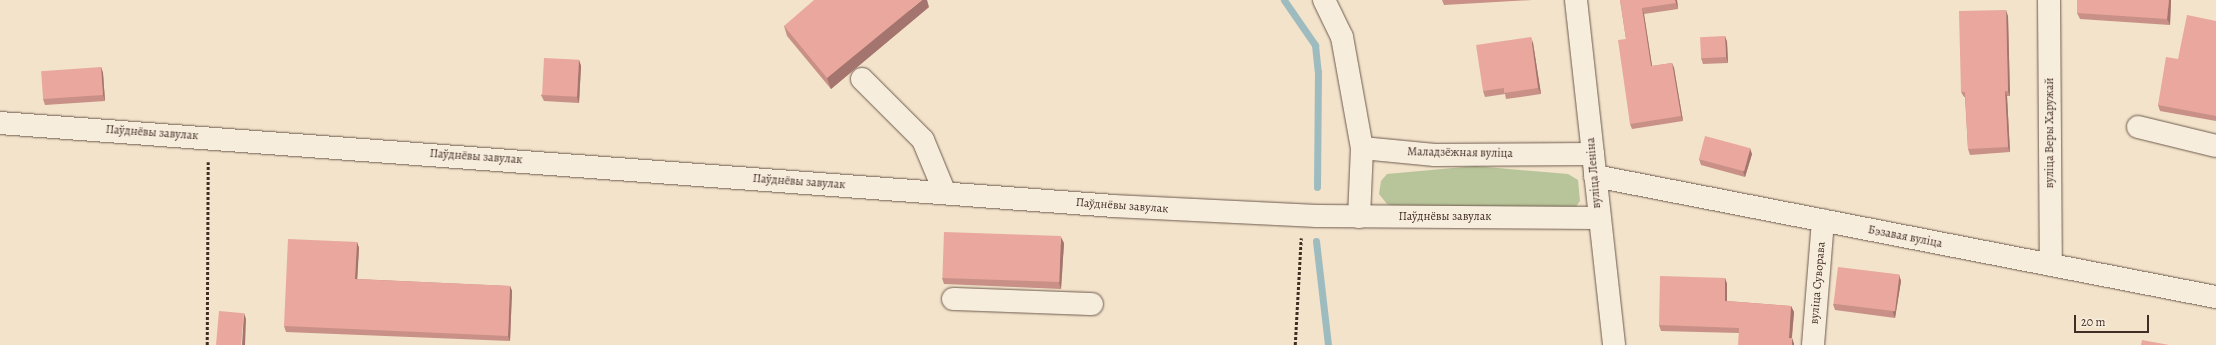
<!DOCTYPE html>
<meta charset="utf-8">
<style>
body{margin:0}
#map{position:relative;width:2216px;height:345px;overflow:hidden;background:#f2e3ca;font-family:Alegreya,serif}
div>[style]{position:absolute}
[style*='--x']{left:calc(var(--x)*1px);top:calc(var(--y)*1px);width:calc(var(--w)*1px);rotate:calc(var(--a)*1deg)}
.green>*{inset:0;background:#b8c499}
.stream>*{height:7px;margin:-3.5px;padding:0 3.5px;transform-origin:3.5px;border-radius:3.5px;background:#9ebcbf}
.path>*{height:2.5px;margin-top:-1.25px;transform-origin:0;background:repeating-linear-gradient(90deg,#422d25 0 3px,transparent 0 5px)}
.roads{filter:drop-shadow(0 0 1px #6e5a4e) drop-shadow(0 0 1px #6e5a4e)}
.minor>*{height:22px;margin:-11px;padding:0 11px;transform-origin:11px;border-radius:11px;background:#f7eddd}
.wall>*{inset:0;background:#c89087}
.shaded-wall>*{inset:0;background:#a3756e}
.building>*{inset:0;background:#e9a79d;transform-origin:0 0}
span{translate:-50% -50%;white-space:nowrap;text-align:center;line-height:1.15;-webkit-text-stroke:3px #f7eddd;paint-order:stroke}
.street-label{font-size:12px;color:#422d25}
.scale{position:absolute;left:2074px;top:315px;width:75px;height:18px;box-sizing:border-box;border:2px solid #422d25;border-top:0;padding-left:5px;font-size:12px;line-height:14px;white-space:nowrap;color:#422d25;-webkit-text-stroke:3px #f7eddd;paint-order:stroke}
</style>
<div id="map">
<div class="green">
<i style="clip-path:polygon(1475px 166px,1568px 174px,1578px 180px,1580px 201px,1575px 208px,1396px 207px,1387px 204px,1379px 194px,1381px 181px,1387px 174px)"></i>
</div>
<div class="stream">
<i style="--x:1284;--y:0;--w:55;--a:55.4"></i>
<i style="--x:1315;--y:45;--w:27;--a:84"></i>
<i style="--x:1318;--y:72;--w:115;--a:90.5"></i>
<i style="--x:1316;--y:241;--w:105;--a:83.4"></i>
</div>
<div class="path">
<i style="--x:207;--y:345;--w:183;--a:-89.7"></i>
<i style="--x:1295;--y:345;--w:107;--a:-86.8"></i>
</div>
<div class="roads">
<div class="minor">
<i style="--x:1324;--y:0;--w:41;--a:64.1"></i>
<i style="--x:1342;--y:37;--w:113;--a:79.8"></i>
<i style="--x:1362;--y:148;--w:73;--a:5.5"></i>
<i style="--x:1435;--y:155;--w:158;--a:-0.4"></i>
<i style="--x:1576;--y:0;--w:347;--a:83.7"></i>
<i style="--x:2049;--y:0;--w:265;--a:89.6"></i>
<i style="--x:862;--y:79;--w:86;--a:45"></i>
<i style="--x:923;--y:140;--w:57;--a:67.5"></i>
<i style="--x:0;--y:123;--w:1116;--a:4.26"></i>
<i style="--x:1113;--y:206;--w:204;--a:2.8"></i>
<i style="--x:1317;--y:216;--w:281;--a:0.4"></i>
<i style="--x:2138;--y:127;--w:80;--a:13.7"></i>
<i style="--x:1595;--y:176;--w:633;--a:11.03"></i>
<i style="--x:1359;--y:217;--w:69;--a:-87.5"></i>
<i style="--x:953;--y:299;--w:139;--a:2.1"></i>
<i style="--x:1813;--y:345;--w:125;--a:-85.4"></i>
</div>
</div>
<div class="wall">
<i style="clip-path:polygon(1442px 0,1532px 0,1444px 5px)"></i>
<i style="clip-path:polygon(1620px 0,1677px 0,1678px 9px,1644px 14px,1652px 66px,1672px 63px,1674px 68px,1683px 121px,1632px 129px,1630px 124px,1626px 39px)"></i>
<i style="clip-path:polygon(2077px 0,2171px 0,2170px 25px,2080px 19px,2077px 13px)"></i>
<i style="clip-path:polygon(929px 7px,831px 89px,787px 36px,784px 26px)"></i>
<i style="clip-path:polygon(2008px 16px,2010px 96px,2007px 96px,2010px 152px,1970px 155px,1968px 149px,1965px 97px,1964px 97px,1961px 92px)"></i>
<i style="clip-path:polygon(2216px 21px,2216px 121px,2160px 111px,2158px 105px,2178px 59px)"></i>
<i style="clip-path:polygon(1725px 36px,1727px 42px,1728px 63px,1703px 64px,1701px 58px)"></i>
<i style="clip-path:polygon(1533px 43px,1541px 94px,1506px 99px,1505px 94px,1485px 97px,1483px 91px)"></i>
<i style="clip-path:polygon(579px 60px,581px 66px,579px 103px,544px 101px,541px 95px)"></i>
<i style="clip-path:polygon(101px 67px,103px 73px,105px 101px,45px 105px,43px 99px)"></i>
<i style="clip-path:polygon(1752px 154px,1745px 177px,1701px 165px,1699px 159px)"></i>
<i style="clip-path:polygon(357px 242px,359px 248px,357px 279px,510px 286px,512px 291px,510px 341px,286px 332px,284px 326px)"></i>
<i style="clip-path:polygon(1064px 243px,1061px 289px,944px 284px,942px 278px)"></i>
<i style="clip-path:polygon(1899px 275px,1901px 281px,1895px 318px,1835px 310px,1833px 304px)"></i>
<i style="clip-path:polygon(1725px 278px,1727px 284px,1727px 301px,1791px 306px,1794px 312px,1792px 338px,1794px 344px,1739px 333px,1661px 331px,1659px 325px)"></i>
</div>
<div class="shaded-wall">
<i style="clip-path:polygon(922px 0,927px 0,929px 7px,831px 89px,827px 78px)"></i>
<i style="clip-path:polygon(1675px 0,1677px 0,1678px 9px)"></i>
<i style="clip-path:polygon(2169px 0,2171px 0,2170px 25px,2167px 19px)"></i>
<i style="clip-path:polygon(1642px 8px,1644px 14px,1653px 72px,1651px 66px)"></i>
<i style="clip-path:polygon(2006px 10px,2008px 16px,2010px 96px,2008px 91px)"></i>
<i style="clip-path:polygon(1725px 36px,1727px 42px,1728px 63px,1726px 57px)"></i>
<i style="clip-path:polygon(1531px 37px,1533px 43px,1541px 94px,1538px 88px)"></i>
<i style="clip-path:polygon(579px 60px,581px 66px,579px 103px,577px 97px)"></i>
<i style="clip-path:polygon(1672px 63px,1674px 68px,1683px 121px,1681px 116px)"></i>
<i style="clip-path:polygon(101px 67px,103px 73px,105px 101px,103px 95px)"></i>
<i style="clip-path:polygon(2005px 91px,2007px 96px,2010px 152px,2008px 147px)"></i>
<i style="clip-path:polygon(1750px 148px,1752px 154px,1745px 177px,1743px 171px)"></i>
<i style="clip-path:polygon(1061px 237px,1064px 243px,1061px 289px,1059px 283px)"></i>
<i style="clip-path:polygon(357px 242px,359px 248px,357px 284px,355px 279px)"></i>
<i style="clip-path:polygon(1899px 275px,1901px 281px,1895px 318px,1893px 313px)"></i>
<i style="clip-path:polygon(1725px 278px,1727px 284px,1727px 307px,1725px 301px)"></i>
<i style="clip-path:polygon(510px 286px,512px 291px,510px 341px,508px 336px)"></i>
<i style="clip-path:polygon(1791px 306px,1794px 312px,1791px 344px,1789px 338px)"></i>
<i style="clip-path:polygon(244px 313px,246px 319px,245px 345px,242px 345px)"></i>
<i style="clip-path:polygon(1792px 338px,1794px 344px,1794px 345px,1792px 345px)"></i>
</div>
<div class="building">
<i style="clip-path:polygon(814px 0,922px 0,827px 78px,784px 26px)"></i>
<i style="clip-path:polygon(1620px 0,1675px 0,1676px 3px,1642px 8px,1651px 66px,1672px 63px,1681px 116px,1630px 124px,1618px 40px,1626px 39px)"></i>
<i style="clip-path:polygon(2077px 0,2169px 0,2167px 19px,2077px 13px)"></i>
<i style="clip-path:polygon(2006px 10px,2008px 91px,2005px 91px,2008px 147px,1968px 149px,1965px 92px,1961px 92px,1959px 11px)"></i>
<i style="clip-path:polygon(2187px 15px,2216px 21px,2216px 116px,2158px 105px,2166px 57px,2178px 59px)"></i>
<i style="left:1725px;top:36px;width:21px;height:25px;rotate:87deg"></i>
<i style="clip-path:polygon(1531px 37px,1538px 88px,1504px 93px,1504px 88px,1483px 91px,1476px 45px)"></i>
<i style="left:544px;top:58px;width:35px;height:37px;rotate:3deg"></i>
<i style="left:101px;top:67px;width:28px;height:60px;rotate:86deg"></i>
<i style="left:1705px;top:136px;width:47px;height:24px;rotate:15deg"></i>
<i style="left:944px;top:232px;width:117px;height:46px;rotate:2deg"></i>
<i style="clip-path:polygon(288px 239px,357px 242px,355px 279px,510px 286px,508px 336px,284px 326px)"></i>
<i style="left:1838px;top:267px;width:62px;height:37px;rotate:7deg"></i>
<i style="clip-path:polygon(1660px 276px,1725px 278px,1725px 301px,1791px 306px,1789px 338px,1792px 338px,1792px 345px,1738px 345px,1739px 328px,1659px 325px)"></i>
<i style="left:219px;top:311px;width:25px;height:34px;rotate:5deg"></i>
<i style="clip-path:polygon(2142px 340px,2169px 345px,2141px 345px)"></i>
</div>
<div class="street-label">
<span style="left:152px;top:133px;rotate:4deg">Паўднёвы завулак</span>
<span style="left:2050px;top:133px;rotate:-90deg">вуліца Веры Харужай</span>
<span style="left:1460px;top:153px;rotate:1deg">Маладзёжная вуліца</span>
<span style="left:476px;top:157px;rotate:4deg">Паўднёвы завулак</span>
<span style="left:1594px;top:173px;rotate:-95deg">вуліца Леніна</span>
<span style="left:799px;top:182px;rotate:4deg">Паўднёвы завулак</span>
<span style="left:1122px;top:206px;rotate:4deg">Паўднёвы завулак</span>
<span style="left:1445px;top:217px">Паўднёвы завулак</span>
<span style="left:1905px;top:237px;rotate:11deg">Бэзавая вуліца</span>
<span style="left:1818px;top:283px;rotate:-85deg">вуліца Суворава</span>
</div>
<div class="scale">20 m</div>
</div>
